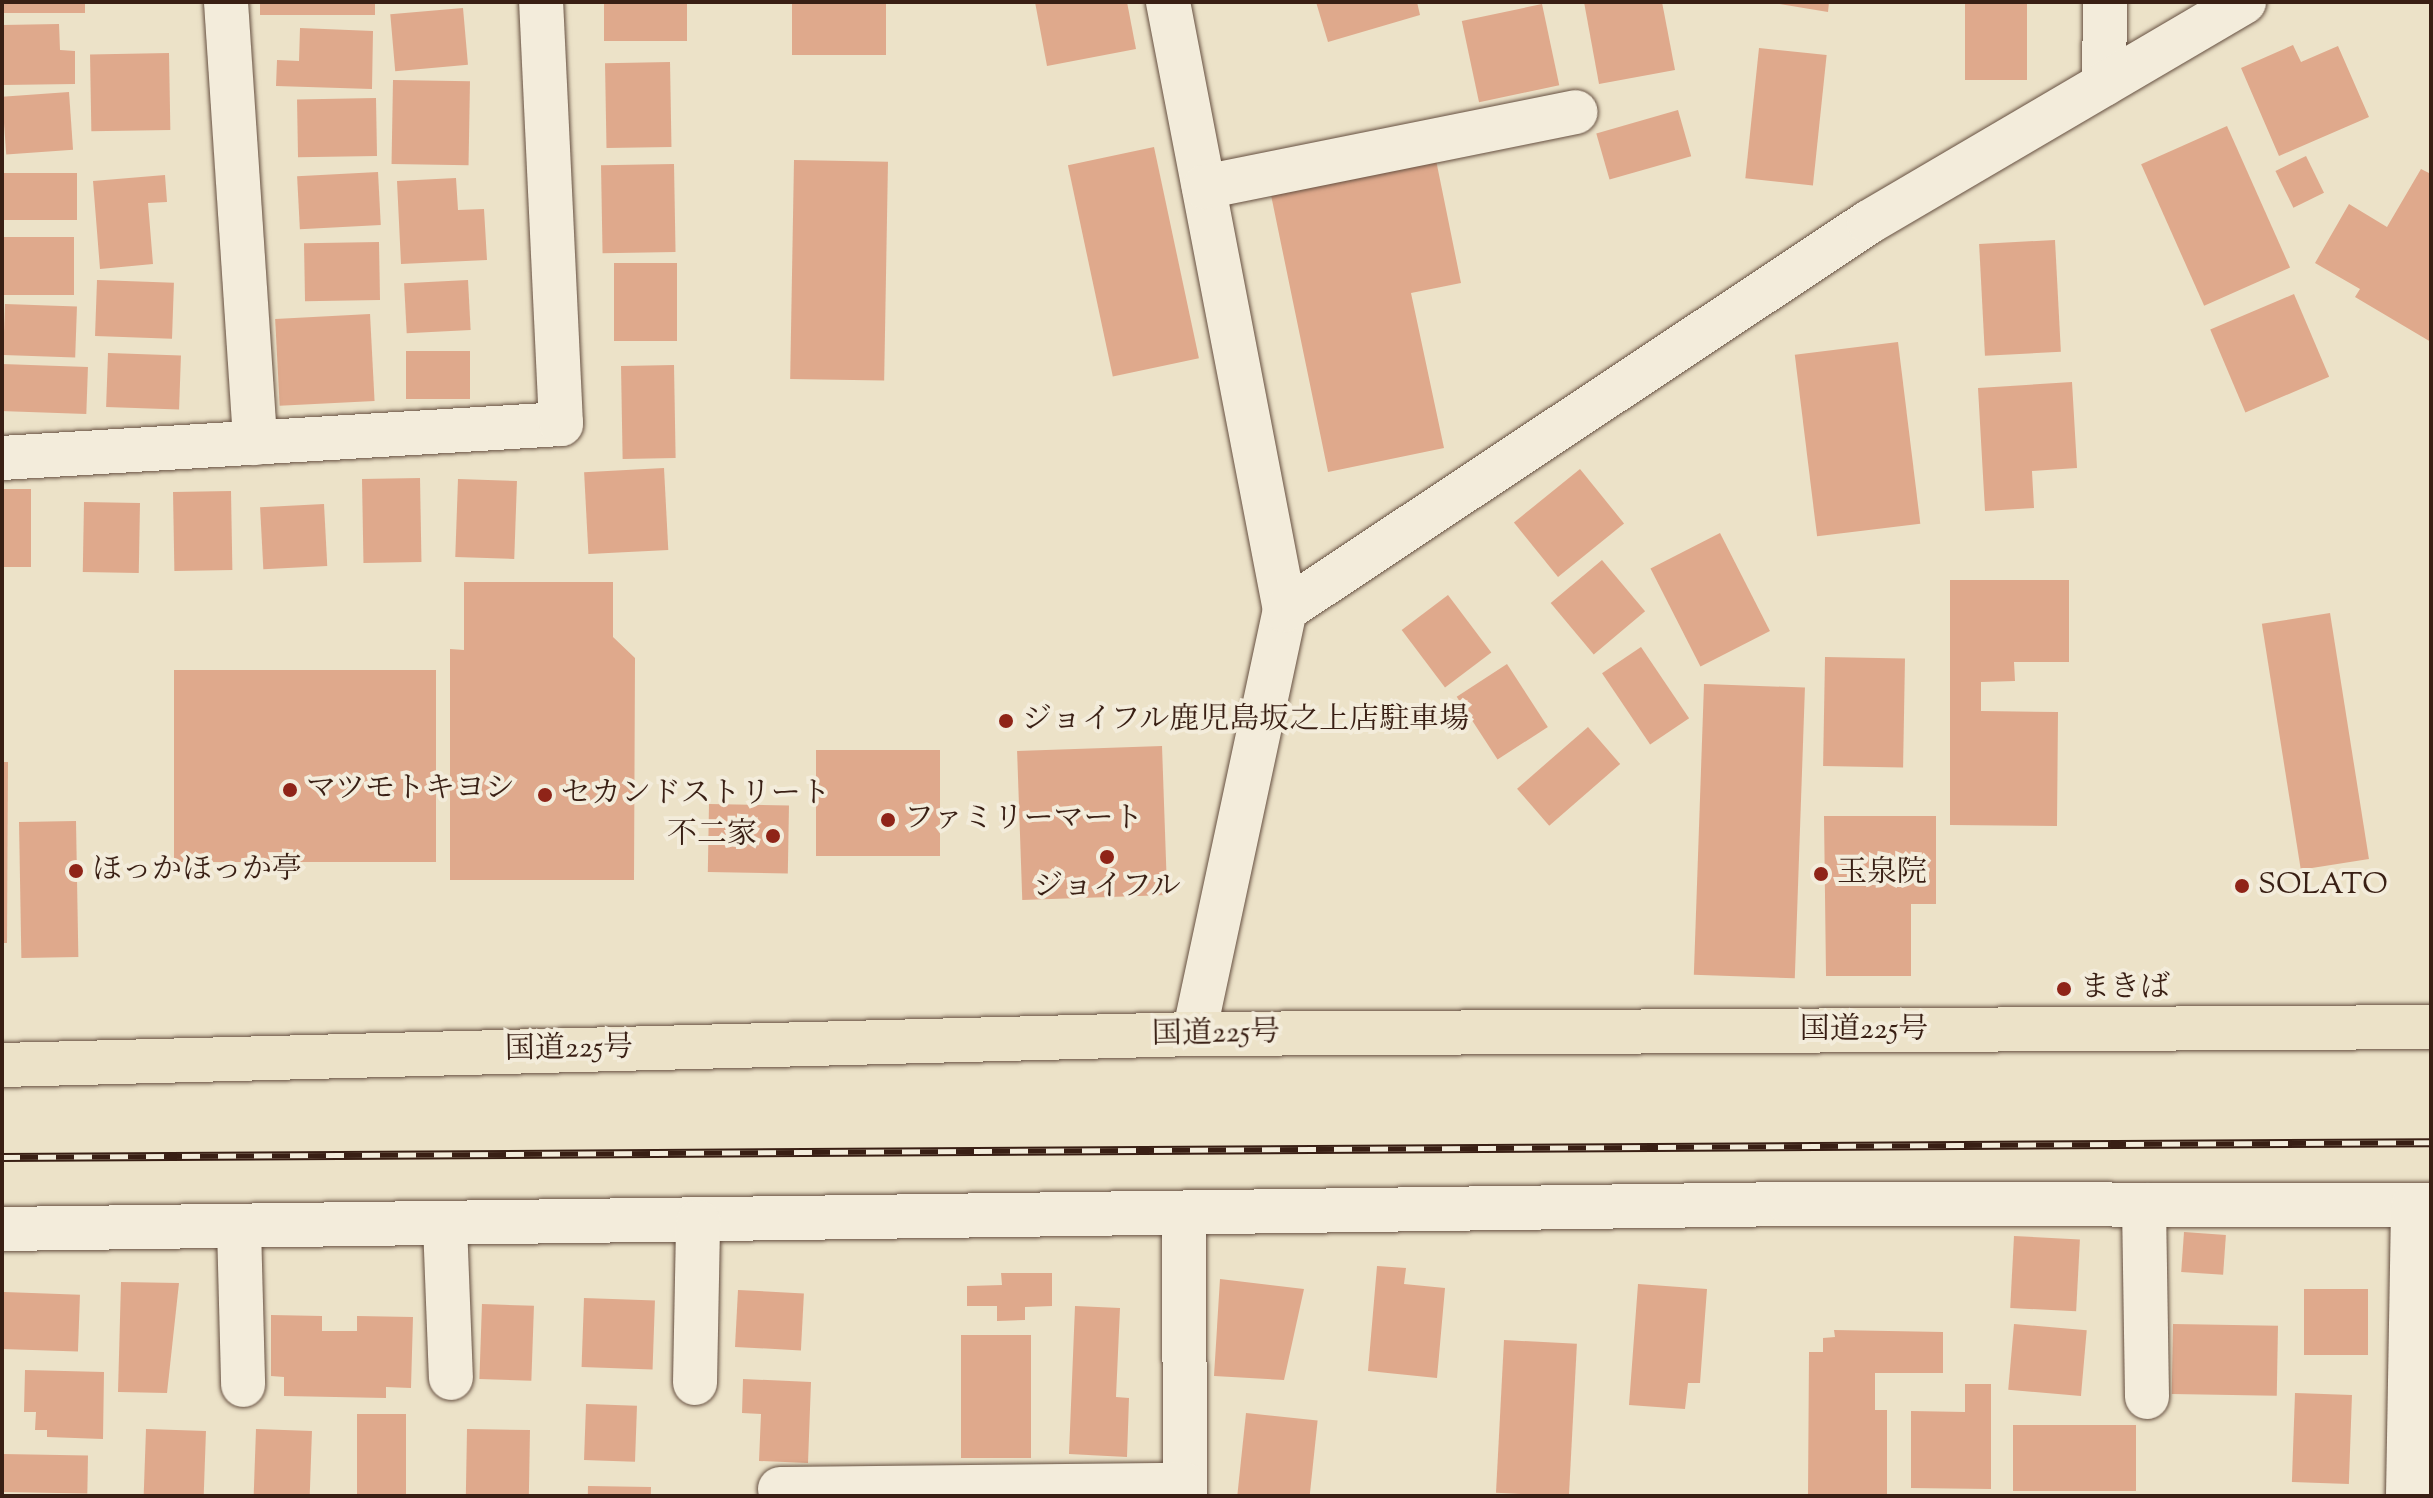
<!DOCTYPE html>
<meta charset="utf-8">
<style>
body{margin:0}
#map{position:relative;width:2433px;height:1498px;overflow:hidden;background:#ece2c8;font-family:"Sorts Mill Goudy","Noto Serif JP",serif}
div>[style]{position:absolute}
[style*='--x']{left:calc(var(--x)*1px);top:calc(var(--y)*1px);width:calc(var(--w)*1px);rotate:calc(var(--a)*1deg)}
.building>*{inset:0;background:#dfa98c;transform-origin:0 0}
.roads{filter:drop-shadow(0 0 2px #665041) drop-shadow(0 0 2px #665041)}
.street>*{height:44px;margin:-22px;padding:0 22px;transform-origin:22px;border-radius:22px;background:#f3ecdb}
.highway>*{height:44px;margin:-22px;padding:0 22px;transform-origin:22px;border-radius:22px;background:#ece2c8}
.rail>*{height:9px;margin-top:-4.5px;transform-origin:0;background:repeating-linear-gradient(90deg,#f3ecdb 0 18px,#391f14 0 36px);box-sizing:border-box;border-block:2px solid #391f14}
.dots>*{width:22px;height:22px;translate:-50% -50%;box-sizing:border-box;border:4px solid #f3ecdb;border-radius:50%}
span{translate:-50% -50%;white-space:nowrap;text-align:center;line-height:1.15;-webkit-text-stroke:8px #f3ecdb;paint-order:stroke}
.poi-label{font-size:30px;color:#391f14}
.left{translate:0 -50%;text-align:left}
.right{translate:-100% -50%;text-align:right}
.street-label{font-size:30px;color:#391f14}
.frame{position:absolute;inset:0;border:4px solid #391f14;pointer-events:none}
</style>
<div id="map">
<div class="building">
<i style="left:2px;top:2px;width:83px;height:11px"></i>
<i style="left:260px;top:2px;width:115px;height:13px"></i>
<i style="left:604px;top:2px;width:83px;height:39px"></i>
<i style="left:792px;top:2px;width:94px;height:53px"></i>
<i style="clip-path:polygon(1035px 2px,1127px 2px,1136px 49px,1047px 66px)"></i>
<i style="clip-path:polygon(1316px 2px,1417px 2px,1420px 15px,1328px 42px)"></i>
<i style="clip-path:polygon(1584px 2px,1662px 2px,1675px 70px,1599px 84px)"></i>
<i style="clip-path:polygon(1768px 2px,1829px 2px,1828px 12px)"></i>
<i style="left:1965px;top:2px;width:62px;height:78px"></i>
<i style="left:1542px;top:4px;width:83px;height:82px;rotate:78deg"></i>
<i style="left:463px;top:8px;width:57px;height:73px;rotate:85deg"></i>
<i style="clip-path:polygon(59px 24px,60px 50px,75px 51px,75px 84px,2px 85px,2px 25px)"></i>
<i style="clip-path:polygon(300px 28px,373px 31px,372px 89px,276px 86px,277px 60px,299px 61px)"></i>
<i style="clip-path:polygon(2293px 45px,2301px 62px,2338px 46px,2369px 117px,2279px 156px,2241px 68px)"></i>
<i style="left:1759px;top:48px;width:68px;height:131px;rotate:6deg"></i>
<i style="left:169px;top:53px;width:77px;height:79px;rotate:89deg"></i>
<i style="left:670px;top:62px;width:85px;height:65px;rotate:89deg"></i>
<i style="left:393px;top:80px;width:77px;height:84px;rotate:1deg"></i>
<i style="left:69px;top:92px;width:58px;height:67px;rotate:86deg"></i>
<i style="left:376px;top:98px;width:58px;height:79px;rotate:89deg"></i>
<i style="left:1678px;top:110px;width:48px;height:85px;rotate:74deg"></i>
<i style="left:2227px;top:126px;width:155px;height:94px;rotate:66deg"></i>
<i style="left:1154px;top:147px;width:216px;height:88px;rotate:78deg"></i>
<i style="left:2306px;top:156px;width:41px;height:34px;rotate:64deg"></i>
<i style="left:794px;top:160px;width:94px;height:219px;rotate:1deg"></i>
<i style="clip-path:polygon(1436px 160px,1461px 283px,1411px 293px,1444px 448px,1328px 472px,1271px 195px)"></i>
<i style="left:674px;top:164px;width:88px;height:73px;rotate:89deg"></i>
<i style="clip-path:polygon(2421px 169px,2431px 174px,2431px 342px,2355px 297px,2360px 289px,2315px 263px,2349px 204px,2387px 227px)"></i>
<i style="left:378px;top:172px;width:53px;height:81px;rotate:87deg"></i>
<i style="left:2px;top:173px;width:75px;height:47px"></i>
<i style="clip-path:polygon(165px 175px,167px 202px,148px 203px,153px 264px,100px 269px,93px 181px)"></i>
<i style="clip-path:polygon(456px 178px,458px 210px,484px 209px,487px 260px,401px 264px,397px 181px)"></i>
<i style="left:2px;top:237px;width:72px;height:58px"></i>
<i style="left:2055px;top:240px;width:112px;height:76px;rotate:87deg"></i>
<i style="left:379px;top:242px;width:58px;height:75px;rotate:89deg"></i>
<i style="left:614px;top:263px;width:63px;height:78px"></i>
<i style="left:97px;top:280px;width:77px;height:56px;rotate:2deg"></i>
<i style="left:468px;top:280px;width:50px;height:64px;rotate:87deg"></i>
<i style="left:2294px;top:294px;width:90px;height:91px;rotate:67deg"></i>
<i style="left:5px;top:304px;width:72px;height:51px;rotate:2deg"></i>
<i style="left:370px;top:314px;width:87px;height:95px;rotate:87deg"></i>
<i style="left:1898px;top:342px;width:183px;height:104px;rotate:83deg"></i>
<i style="left:470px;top:351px;width:48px;height:64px;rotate:90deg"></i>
<i style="left:108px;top:353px;width:73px;height:54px;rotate:2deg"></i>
<i style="left:2px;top:364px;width:86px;height:47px;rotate:2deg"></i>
<i style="left:674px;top:365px;width:93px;height:53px;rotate:89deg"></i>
<i style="clip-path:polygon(2072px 382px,2077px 468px,2032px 471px,2034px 508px,1985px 511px,1978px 388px)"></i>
<i style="left:664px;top:468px;width:82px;height:80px;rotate:87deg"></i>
<i style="left:1580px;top:469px;width:70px;height:85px;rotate:51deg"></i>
<i style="left:420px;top:478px;width:84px;height:58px;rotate:89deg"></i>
<i style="left:458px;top:479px;width:59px;height:78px;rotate:2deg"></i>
<i style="left:2px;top:489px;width:29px;height:78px"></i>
<i style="left:231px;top:491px;width:79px;height:58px;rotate:89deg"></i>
<i style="left:84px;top:502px;width:56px;height:70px;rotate:1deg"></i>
<i style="left:324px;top:504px;width:62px;height:64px;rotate:87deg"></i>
<i style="left:1720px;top:533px;width:110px;height:78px;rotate:63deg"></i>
<i style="left:1602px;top:560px;width:67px;height:67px;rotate:50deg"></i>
<i style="clip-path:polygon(1950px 580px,2069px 580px,2069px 662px,2014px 662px,2015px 681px,1981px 682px,1981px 711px,2058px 712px,2057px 826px,1950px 825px)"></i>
<i style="clip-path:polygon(464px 582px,613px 582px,613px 637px,635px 658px,634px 880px,450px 880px,450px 649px,464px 650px)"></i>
<i style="left:1448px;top:595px;width:72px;height:58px;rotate:53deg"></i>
<i style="left:2330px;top:613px;width:249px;height:69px;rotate:81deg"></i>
<i style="left:1641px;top:647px;width:86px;height:47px;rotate:56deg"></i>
<i style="left:1825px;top:657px;width:80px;height:109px;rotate:1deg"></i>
<i style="left:1507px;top:664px;width:75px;height:60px;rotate:57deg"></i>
<i style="left:436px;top:670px;width:192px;height:262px;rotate:90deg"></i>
<i style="left:1704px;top:684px;width:101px;height:291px;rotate:2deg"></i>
<i style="left:1588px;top:727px;width:49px;height:94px;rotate:49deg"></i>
<i style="left:1162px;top:746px;width:149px;height:145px;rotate:88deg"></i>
<i style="left:816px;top:750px;width:124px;height:106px"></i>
<i style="clip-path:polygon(2px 762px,8px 762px,7px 943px,2px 943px)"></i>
<i style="left:709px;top:804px;width:80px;height:68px;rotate:1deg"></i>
<i style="clip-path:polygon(1824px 816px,1936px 816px,1936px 904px,1911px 904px,1911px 976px,1826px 976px)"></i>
<i style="left:76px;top:821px;width:136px;height:57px;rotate:89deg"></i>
<i style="left:2184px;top:1232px;width:42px;height:40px;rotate:4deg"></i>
<i style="left:2014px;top:1236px;width:66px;height:72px;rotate:3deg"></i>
<i style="clip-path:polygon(1377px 1266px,1406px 1268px,1404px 1284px,1445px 1288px,1437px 1378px,1368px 1371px)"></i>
<i style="clip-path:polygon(1001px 1273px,1052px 1273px,1052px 1306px,1025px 1307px,1025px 1320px,997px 1321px,997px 1306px,967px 1306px,967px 1286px,1002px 1285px)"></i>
<i style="clip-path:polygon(1220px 1279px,1304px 1289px,1284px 1380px,1214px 1376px)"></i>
<i style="clip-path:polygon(121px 1282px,179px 1283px,167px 1393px,118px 1392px)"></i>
<i style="clip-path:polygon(1638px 1284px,1707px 1289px,1700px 1383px,1688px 1383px,1685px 1409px,1629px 1405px)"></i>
<i style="left:2304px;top:1289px;width:64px;height:66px"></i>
<i style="left:738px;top:1290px;width:66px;height:57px;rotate:3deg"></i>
<i style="left:4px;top:1292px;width:76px;height:57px;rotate:2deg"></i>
<i style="left:584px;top:1298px;width:71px;height:69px;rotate:2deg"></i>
<i style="left:482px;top:1304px;width:52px;height:75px;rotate:2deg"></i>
<i style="clip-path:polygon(1075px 1306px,1120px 1308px,1116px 1397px,1129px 1398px,1127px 1457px,1069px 1454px)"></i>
<i style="clip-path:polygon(271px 1315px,322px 1316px,322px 1331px,357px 1331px,357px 1316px,413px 1317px,411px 1388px,386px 1387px,386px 1398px,284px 1396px,284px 1377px,271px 1376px)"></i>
<i style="left:2014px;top:1324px;width:73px;height:66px;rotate:5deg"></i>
<i style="left:2173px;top:1324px;width:105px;height:70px;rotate:1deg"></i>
<i style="clip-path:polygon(1834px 1330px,1943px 1332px,1943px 1373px,1875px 1373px,1875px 1410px,1887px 1410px,1887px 1494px,1808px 1494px,1809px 1352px,1823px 1352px,1823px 1338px,1835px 1337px)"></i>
<i style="left:961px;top:1335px;width:70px;height:123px"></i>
<i style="left:1504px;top:1340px;width:73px;height:153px;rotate:3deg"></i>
<i style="clip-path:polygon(25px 1370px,104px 1372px,103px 1439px,47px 1437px,47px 1430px,35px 1430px,36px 1412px,24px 1412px)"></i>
<i style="clip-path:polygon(743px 1379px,811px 1382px,808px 1463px,759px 1461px,761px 1414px,742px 1413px)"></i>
<i style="clip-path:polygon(1965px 1384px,1991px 1384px,1991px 1489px,1911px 1488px,1911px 1411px,1965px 1412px)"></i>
<i style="left:2295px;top:1393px;width:57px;height:89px;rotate:2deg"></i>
<i style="left:586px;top:1404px;width:51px;height:56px;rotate:2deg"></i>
<i style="left:1246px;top:1413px;width:72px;height:83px;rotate:6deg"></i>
<i style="left:357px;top:1414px;width:49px;height:82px"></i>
<i style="left:2013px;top:1425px;width:123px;height:66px"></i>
<i style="left:146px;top:1429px;width:60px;height:67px;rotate:2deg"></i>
<i style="left:256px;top:1429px;width:56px;height:67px;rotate:2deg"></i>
<i style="left:467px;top:1429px;width:63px;height:67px;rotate:1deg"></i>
<i style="left:2px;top:1454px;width:86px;height:38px;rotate:1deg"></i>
<i style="left:588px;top:1486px;width:63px;height:10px;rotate:1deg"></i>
</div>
<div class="roads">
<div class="street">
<i style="--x:226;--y:2;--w:442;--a:86.2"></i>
<i style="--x:1168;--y:2;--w:619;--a:79.11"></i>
<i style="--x:2104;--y:84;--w:82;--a:-89.3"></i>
<i style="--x:1204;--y:187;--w:379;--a:-11.4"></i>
<i style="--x:2;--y:458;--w:560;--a:-3.48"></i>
<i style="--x:561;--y:424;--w:422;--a:-92.7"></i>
<i style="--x:1194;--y:1034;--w:434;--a:-77.9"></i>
<i style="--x:1285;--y:610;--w:701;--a:-33.6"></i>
<i style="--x:1869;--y:222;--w:435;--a:-30.4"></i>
<i style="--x:2144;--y:1205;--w:192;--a:89.1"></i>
<i style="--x:1184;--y:1217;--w:279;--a:89.8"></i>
<i style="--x:445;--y:1224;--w:154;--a:87.8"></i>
<i style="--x:239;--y:1227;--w:158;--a:88.5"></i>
<i style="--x:2;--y:1229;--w:1788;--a:-0.8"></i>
<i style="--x:1790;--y:1204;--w:641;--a:0.09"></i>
<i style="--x:695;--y:1383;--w:161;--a:-88.9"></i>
<i style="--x:780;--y:1489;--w:405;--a:-0.6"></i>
<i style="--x:2408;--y:1496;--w:291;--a:-89"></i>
</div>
<div class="highway">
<i style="--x:2;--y:1065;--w:1192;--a:-1.49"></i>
<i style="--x:1194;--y:1034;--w:1237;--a:-0.32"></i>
</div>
</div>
<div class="rail">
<i style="--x:2;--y:1157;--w:2429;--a:-0.35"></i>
</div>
<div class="dots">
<i style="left:1006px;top:721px;background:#8f2418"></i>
<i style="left:290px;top:790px;background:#8f2418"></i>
<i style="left:545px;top:795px;background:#8f2418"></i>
<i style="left:888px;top:820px;background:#8f2418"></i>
<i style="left:773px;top:836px;background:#8f2418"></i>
<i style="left:1107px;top:857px;background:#8f2418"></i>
<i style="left:76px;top:871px;background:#8f2418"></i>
<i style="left:1821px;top:874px;background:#8f2418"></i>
<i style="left:2242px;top:886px;background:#8f2418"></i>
<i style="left:2064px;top:989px;background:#8f2418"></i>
</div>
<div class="poi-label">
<span class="left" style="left:1022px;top:721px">ジョイフル鹿児島坂之上店駐車場</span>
<span class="left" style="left:306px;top:790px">マツモトキヨシ</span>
<span class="left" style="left:561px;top:795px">セカンドストリート</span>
<span class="left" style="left:904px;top:820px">ファミリーマート</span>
<span class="right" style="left:757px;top:836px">不二家</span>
<span class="left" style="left:92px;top:871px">ほっかほっか亭</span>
<span class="left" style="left:1837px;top:874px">玉泉院</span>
<span class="left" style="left:2258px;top:886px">SOLATO</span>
<span style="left:1107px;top:888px">ジョイフル</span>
<span class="left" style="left:2080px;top:989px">まきば</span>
</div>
<div class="street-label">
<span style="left:1864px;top:1031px">国道225号</span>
<span style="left:1216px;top:1035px;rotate:-1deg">国道225号</span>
<span style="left:569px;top:1050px;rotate:-1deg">国道225号</span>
</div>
<div class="frame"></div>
</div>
